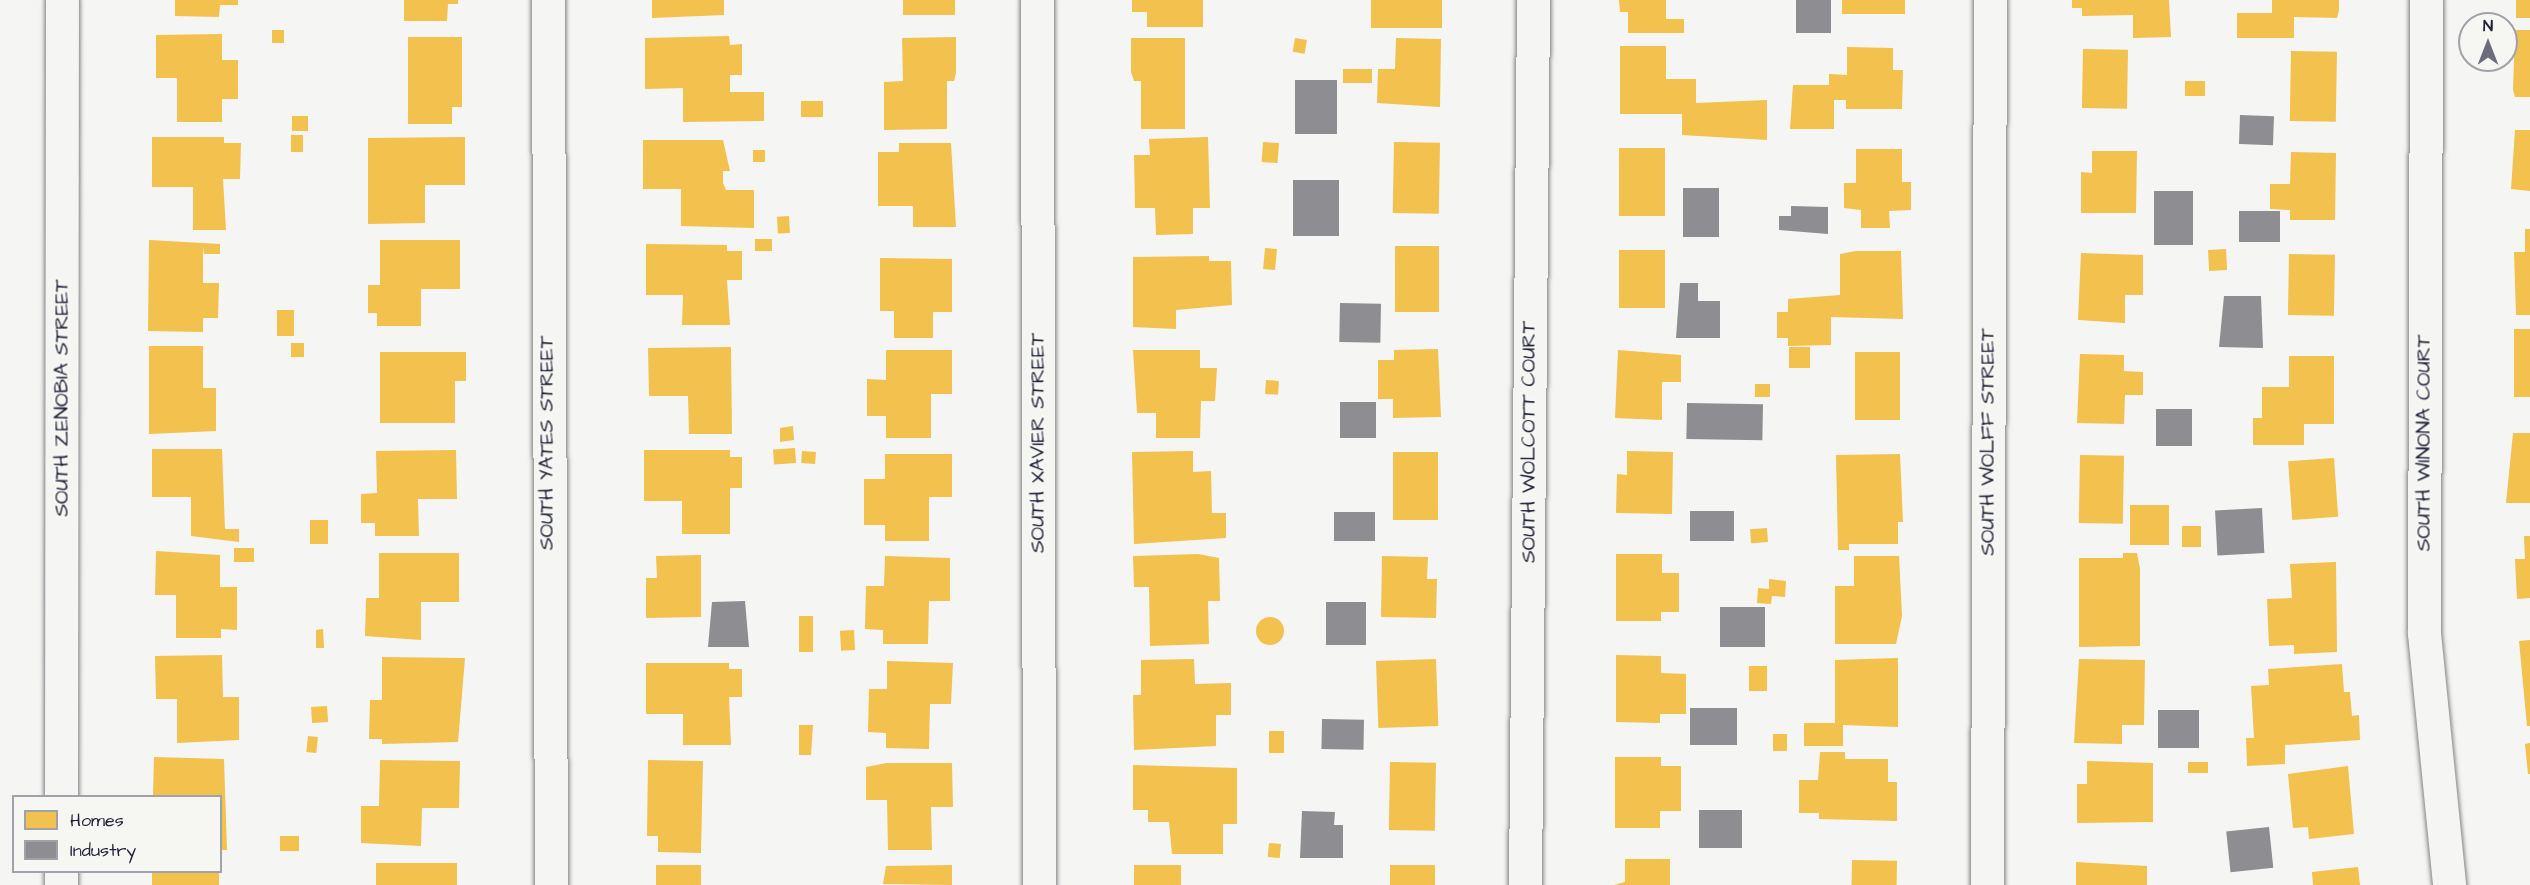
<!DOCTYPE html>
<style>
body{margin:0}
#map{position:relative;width:2530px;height:885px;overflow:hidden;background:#f5f5f3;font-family:"Architects Daughter",sans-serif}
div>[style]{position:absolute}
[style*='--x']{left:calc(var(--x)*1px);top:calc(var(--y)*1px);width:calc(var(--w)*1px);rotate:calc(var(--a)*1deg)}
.homes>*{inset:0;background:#f2c14e;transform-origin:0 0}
.round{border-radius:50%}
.industry>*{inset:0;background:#8d8d92;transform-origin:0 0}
.roads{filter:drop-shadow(0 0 2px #858589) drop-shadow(0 0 2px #858589)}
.street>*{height:33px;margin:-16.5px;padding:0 16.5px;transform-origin:16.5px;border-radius:16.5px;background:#f5f5f3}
span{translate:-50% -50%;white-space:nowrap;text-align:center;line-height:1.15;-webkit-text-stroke:6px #f6f6f2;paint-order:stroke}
.street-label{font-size:20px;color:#22223b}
.legend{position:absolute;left:12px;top:795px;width:210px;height:78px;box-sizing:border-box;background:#f6f6f2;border:2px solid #a1a1a9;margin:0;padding:8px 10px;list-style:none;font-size:18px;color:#22223b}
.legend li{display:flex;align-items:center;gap:12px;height:30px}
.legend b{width:30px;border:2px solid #a1a1a9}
.north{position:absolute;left:2458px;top:12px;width:60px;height:60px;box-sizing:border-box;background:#f6f6f2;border:2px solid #a1a1a9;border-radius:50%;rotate:0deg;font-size:16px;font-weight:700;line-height:24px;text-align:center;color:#22223b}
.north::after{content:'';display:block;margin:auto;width:21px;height:27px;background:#6c6c7b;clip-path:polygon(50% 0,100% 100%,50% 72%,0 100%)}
</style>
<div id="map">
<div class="homes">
<i style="clip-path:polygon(175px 0,238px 0,238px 5px,220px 5px,219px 17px,175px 16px)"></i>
<i style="clip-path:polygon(404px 0,458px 0,458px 4px,448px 4px,447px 21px,404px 21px)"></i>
<i style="clip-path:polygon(652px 0,724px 0,724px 15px,652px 18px)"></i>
<i style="left:903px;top:0;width:52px;height:15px"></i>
<i style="clip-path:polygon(1132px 0,1203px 0,1203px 27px,1147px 27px,1147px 12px,1132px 12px)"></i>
<i style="left:1371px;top:0;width:71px;height:28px"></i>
<i style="clip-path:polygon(1619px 0,1666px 0,1666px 19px,1684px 19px,1684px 33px,1628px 33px,1628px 12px,1620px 12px)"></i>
<i style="left:1842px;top:0;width:63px;height:14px"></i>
<i style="clip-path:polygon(2072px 0,2169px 0,2171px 37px,2133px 38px,2133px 15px,2082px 16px,2082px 8px,2072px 8px)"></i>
<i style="clip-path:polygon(2272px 0,2339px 0,2339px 10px,2337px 18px,2294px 17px,2294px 38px,2237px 38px,2237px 13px,2272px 13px)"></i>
<i style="left:2516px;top:0;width:14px;height:18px"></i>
<i style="left:272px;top:30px;width:12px;height:13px"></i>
<i style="clip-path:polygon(2515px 30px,2530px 30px,2530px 97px,2515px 97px,2513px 90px)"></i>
<i style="clip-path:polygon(222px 34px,222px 60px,238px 60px,238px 99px,222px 99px,222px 122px,177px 122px,177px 78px,156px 78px,156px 35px)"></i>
<i style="clip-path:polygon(729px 36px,730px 45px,742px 44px,742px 75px,730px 75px,730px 92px,764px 92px,764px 121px,683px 122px,683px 88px,645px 89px,645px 38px)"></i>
<i style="clip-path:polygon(408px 37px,462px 37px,462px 107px,452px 107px,452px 124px,408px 124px)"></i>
<i style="clip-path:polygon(956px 37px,956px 73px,954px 81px,947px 81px,947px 129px,884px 130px,884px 82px,903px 81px,902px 38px)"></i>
<i style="clip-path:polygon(1131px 38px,1185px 38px,1185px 129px,1141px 129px,1141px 81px,1134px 81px,1131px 72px)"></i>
<i style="left:1295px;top:38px;width:12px;height:14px;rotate:9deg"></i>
<i style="clip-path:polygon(1396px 38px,1441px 39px,1440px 107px,1377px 103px,1378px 69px,1395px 69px)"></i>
<i style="clip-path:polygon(1620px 46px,1666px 46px,1666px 79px,1696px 79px,1696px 103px,1767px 100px,1767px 140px,1682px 135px,1682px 114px,1620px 114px)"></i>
<i style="clip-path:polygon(1847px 47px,1893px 48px,1893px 70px,1903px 70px,1902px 109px,1846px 109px,1846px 100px,1834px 100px,1834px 129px,1790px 129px,1793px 85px,1829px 85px,1829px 74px,1847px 75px)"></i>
<i style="left:2083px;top:49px;width:45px;height:59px;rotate:1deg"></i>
<i style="left:2291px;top:51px;width:46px;height:70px;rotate:1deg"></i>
<i style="left:1343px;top:69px;width:29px;height:14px"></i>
<i style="left:2205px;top:81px;width:15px;height:20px;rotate:90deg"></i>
<i style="left:801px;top:101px;width:22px;height:16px"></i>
<i style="left:292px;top:116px;width:16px;height:15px"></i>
<i style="clip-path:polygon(2515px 130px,2530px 130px,2530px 191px,2511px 189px)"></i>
<i style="left:291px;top:135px;width:12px;height:17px"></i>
<i style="clip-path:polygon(152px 137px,224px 137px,224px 143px,241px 143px,240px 179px,223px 179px,226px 230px,193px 230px,193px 187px,152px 187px)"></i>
<i style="clip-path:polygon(465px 137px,465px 185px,425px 185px,425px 223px,368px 224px,368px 138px)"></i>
<i style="clip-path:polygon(1208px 137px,1210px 208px,1193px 208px,1193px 234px,1156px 235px,1155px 208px,1135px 208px,1134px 155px,1150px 155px,1149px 139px)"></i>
<i style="clip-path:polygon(643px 140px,723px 140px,730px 171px,723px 171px,723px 183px,726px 190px,754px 190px,754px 228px,681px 226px,681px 189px,643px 189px)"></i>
<i style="left:1263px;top:142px;width:16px;height:20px;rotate:4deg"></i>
<i style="left:1394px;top:142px;width:46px;height:71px;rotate:1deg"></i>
<i style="clip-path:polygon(899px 143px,951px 143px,956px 227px,913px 227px,913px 206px,878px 206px,878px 152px,899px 152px)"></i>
<i style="left:1619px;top:148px;width:46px;height:68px"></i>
<i style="clip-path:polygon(1856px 149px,1902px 149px,1902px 182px,1911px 182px,1911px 210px,1889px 211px,1890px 228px,1861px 228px,1861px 210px,1844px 208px,1844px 183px,1856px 183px)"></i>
<i style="left:753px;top:150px;width:12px;height:12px"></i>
<i style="clip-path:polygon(2092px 151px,2137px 151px,2136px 213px,2081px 213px,2081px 172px,2092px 173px)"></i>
<i style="clip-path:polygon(2291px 152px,2336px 153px,2335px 220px,2290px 220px,2290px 210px,2270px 209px,2270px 184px,2290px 184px)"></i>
<i style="left:789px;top:216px;width:17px;height:12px;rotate:87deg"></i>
<i style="clip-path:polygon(2525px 229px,2530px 229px,2530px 315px,2516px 315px,2514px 252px,2525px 252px)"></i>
<i style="left:755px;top:239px;width:17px;height:12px"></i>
<i style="clip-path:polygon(149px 240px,220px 244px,220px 254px,204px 254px,203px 247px,203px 283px,219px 283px,218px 318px,203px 318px,203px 332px,148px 331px)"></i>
<i style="clip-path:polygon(380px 240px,460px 240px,460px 289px,421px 289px,421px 326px,377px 326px,377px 313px,368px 313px,368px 285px,380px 285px)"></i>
<i style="clip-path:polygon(646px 244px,727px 245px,727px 251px,742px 251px,742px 280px,727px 280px,730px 325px,682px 325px,683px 295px,646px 295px)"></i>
<i style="left:1395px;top:246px;width:44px;height:66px"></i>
<i style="left:1265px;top:248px;width:12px;height:21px;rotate:5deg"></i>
<i style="left:2226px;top:249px;width:21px;height:18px;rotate:87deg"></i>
<i style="left:1619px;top:250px;width:46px;height:58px"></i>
<i style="clip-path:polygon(1856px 251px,1901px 251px,1903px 319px,1831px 317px,1831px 345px,1788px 346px,1788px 338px,1777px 338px,1777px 312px,1788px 312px,1788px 299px,1840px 295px,1840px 254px)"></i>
<i style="clip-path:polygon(2081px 253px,2143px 255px,2143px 295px,2125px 295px,2125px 323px,2078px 320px)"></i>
<i style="left:2289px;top:254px;width:46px;height:61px;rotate:1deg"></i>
<i style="clip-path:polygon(1209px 256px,1209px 261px,1231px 261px,1232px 305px,1176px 310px,1176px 329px,1133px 327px,1133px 257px)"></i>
<i style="clip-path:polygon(880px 258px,952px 259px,952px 312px,933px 312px,933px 338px,894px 338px,894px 311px,880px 311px)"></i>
<i style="left:277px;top:310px;width:17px;height:26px"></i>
<i style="left:2514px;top:329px;width:16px;height:68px"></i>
<i style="left:291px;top:343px;width:13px;height:14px"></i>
<i style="clip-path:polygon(149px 346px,203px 346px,203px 388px,216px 388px,216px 431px,149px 434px)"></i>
<i style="clip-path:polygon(731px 347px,732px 434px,689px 434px,688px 396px,649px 396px,648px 348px)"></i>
<i style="left:1789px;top:347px;width:21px;height:21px"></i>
<i style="clip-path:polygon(1438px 349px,1441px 417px,1393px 418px,1393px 399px,1378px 399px,1378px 360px,1394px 360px,1394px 350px)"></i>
<i style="clip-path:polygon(886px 350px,952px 350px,952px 394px,931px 394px,931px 438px,886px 438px,886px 416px,867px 416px,867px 379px,886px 380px)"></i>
<i style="clip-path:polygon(1133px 350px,1200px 350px,1200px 368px,1217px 368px,1215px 401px,1201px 401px,1200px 438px,1156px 438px,1156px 413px,1137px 413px)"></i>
<i style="clip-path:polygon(1618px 350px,1681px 355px,1681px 382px,1662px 382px,1662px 420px,1615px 418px)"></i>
<i style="clip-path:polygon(380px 352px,466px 352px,466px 381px,455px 381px,455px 423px,380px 423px)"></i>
<i style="left:1855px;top:352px;width:45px;height:68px"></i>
<i style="clip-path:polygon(2080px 354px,2124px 355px,2124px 371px,2143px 372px,2143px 395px,2125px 395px,2124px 424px,2077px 423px)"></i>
<i style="clip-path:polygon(2289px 356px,2334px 356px,2334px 424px,2304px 424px,2304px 445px,2253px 445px,2253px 418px,2262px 418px,2262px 387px,2289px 387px)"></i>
<i style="left:1266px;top:380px;width:13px;height:14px;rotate:4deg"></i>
<i style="left:1755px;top:384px;width:15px;height:13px"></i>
<i style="clip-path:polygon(793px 426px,794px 440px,780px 442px,780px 428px)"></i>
<i style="clip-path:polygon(2513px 433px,2530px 433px,2530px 503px,2506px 503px)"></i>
<i style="left:795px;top:448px;width:15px;height:22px;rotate:86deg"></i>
<i style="clip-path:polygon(152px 449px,222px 449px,225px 529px,239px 529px,239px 542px,191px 536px,191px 497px,152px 497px)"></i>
<i style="clip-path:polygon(456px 450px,457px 499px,418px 499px,419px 536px,375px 536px,375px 523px,361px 523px,361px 494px,377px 493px,376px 451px)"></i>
<i style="clip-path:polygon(644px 450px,730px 450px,730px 457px,742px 457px,742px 488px,730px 488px,730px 534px,682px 534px,682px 501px,644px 501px)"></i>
<i style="left:802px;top:451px;width:14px;height:12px;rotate:4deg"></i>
<i style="clip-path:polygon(1193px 451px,1193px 472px,1211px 471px,1212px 513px,1226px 513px,1226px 538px,1134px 544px,1132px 452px)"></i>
<i style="clip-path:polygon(1627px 451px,1673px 452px,1672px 514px,1616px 513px,1617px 474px,1627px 475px)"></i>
<i style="left:1393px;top:452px;width:45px;height:68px"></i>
<i style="clip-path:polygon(885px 454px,952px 454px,952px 497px,929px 497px,929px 541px,885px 541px,885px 525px,864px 525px,864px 479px,885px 479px)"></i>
<i style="clip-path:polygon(1900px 454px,1903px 522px,1898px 522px,1898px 544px,1849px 544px,1849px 550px,1838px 550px,1836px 455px)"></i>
<i style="left:2080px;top:455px;width:44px;height:68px;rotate:1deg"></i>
<i style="left:2334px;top:458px;width:59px;height:46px;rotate:86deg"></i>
<i style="left:2130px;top:505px;width:39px;height:40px"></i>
<i style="left:310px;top:520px;width:18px;height:24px"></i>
<i style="left:2182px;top:526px;width:19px;height:21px"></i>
<i style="left:1767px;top:528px;width:14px;height:17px;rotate:86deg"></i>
<i style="clip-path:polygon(2524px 536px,2530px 536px,2530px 598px,2517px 599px,2515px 559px,2525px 559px)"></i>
<i style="left:234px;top:548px;width:20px;height:14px"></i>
<i style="clip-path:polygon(156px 551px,220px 555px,220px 587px,237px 587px,237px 630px,221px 629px,221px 638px,176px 638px,176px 595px,155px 595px)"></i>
<i style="clip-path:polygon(379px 553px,459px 553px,459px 602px,421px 602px,421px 640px,365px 636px,366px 598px,379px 598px)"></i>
<i style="clip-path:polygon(2123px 553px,2137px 553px,2140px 569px,2140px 646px,2079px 647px,2079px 558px,2123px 558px)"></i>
<i style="clip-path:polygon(1198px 554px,1219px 558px,1220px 601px,1208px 601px,1209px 644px,1150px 646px,1149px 587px,1134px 587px,1133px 556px)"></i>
<i style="clip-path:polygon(1616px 554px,1662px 554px,1662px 573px,1679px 573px,1679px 612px,1661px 612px,1661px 621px,1616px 621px)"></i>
<i style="clip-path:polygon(701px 555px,701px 617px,646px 618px,646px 578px,657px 578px,656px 556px)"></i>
<i style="clip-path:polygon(885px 556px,950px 558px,950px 601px,929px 601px,928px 644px,883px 644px,883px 630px,865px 629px,866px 586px,884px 586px)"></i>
<i style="clip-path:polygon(1382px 556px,1428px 557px,1427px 579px,1437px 579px,1436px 618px,1381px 617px)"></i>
<i style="clip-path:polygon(1854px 556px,1899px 556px,1902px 616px,1896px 644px,1835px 644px,1835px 586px,1854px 586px)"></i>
<i style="clip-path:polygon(2336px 562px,2337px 652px,2294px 654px,2294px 645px,2269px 646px,2267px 599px,2292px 598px,2290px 564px)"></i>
<i style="clip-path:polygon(1769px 579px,1786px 581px,1785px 597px,1772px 596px,1771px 604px,1757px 603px,1758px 588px,1769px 589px)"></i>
<i style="left:799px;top:616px;width:14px;height:36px"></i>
<i class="round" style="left:1256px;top:617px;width:28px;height:28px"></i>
<i style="clip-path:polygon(323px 629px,324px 648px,316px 648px,316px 630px)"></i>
<i style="left:854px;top:630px;width:20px;height:14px;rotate:87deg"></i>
<i style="clip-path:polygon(2530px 640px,2530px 726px,2527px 726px,2519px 641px)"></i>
<i style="clip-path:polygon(222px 655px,223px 697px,239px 697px,239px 740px,177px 743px,177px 699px,156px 699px,155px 656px)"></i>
<i style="clip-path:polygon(1616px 655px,1661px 656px,1661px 673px,1686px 674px,1686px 714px,1660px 714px,1660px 723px,1616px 722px)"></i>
<i style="clip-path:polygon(382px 657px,465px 658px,458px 742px,382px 744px,382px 739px,369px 739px,370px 700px,382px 700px)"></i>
<i style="clip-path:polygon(1898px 658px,1898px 727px,1843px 725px,1843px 746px,1804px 746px,1804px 723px,1835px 723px,1835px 660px)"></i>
<i style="clip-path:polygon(1194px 659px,1195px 684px,1231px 683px,1231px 715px,1216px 715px,1216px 746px,1134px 750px,1133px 695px,1141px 695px,1141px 660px)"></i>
<i style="left:1436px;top:659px;width:67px;height:60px;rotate:88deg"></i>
<i style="clip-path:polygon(2079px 659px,2145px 660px,2144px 725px,2122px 725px,2122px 744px,2074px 743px)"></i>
<i style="clip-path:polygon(887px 661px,953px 663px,951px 704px,930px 704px,929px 749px,886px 748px,886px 733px,868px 732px,869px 689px,887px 689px)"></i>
<i style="clip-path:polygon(646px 663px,729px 663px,729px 669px,742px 669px,742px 697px,729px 697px,731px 745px,683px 745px,683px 714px,646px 714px)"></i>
<i style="clip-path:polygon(2342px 664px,2344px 692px,2350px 692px,2352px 716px,2359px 715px,2360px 740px,2285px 745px,2285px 764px,2247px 766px,2246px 738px,2254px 738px,2251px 686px,2269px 685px,2268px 669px)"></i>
<i style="left:1749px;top:666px;width:18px;height:25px"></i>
<i style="left:327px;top:706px;width:16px;height:16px;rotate:86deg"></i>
<i style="clip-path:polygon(799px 725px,813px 725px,811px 755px,799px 755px)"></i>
<i style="left:1269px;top:731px;width:15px;height:22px"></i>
<i style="left:1773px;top:734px;width:14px;height:17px"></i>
<i style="left:308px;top:736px;width:10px;height:16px;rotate:6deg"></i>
<i style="clip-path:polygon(2530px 743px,2530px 774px,2528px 774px,2525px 744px)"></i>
<i style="clip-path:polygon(1820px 752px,1845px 752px,1845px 759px,1888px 759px,1888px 782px,1897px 782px,1897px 821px,1819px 819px,1819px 813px,1799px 813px,1799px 780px,1818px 780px)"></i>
<i style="clip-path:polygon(154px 757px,224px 759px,227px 850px,220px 850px,220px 796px,153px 796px)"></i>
<i style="clip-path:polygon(1615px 757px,1661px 757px,1661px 766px,1681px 766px,1681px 811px,1660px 811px,1660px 828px,1615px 828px)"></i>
<i style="clip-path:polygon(380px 760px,460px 761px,459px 808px,422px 808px,421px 846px,361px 843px,361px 806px,379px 806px)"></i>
<i style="clip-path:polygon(648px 760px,703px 761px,701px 853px,658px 852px,658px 836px,647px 836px)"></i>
<i style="clip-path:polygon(2087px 761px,2153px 763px,2153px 822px,2077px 823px,2077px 784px,2087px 784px)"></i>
<i style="left:1390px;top:762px;width:46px;height:68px;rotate:1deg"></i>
<i style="left:2188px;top:762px;width:20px;height:11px"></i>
<i style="clip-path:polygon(887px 763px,952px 763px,953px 807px,931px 807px,932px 850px,888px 850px,887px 800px,866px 800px,866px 767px)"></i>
<i style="clip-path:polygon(1133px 765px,1237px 768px,1237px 824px,1223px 824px,1223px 854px,1172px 854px,1169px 822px,1148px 822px,1148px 810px,1133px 810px)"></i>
<i style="clip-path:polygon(2348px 766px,2354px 834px,2309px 839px,2308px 827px,2293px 828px,2288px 774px)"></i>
<i style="left:299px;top:836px;width:15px;height:19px;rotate:90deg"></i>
<i style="left:1269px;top:843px;width:12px;height:14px;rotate:5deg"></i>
<i style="clip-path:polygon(1625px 859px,1670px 859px,1670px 885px,1614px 885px,1625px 882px)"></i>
<i style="left:1852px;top:860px;width:45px;height:25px;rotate:1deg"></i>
<i style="clip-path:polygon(2076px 862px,2147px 866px,2147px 885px,2076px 885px)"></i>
<i style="left:457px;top:863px;width:22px;height:81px;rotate:90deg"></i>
<i style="left:656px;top:865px;width:45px;height:20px"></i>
<i style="clip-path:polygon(952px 865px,952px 885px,883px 884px,886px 866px)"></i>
<i style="left:1134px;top:865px;width:47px;height:20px"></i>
<i style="left:1390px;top:865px;width:45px;height:20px"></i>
<i style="clip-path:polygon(2358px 867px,2360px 885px,2313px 885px,2312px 872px)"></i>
<i style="left:152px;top:872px;width:67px;height:13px"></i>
</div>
<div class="industry">
<i style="left:1796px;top:0;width:35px;height:33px"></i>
<i style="left:1295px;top:80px;width:42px;height:54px"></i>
<i style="left:2240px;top:115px;width:34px;height:29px;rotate:2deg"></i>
<i style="left:1293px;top:180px;width:46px;height:56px"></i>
<i style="left:1683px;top:188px;width:36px;height:49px"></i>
<i style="left:2154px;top:191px;width:39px;height:54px"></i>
<i style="clip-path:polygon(1791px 206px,1828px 207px,1828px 234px,1779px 230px,1779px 216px,1791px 216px)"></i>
<i style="left:2239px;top:211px;width:41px;height:31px"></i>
<i style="clip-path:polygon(1680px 283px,1698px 283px,1698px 301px,1720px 301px,1720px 338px,1676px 338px)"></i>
<i style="clip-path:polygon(2224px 296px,2261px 296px,2263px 348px,2219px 347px)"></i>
<i style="left:1340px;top:303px;width:41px;height:39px;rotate:1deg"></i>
<i style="left:1340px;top:402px;width:36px;height:36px"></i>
<i style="left:1687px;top:403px;width:76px;height:36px;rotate:1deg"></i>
<i style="left:2192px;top:409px;width:37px;height:36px;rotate:90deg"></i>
<i style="left:2262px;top:508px;width:45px;height:47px;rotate:87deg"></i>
<i style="left:1690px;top:511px;width:44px;height:30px"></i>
<i style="left:1334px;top:512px;width:41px;height:29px"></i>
<i style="clip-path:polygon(745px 601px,749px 647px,708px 647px,712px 602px)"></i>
<i style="left:1326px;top:602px;width:40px;height:43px"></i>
<i style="left:1720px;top:607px;width:45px;height:40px"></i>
<i style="left:1690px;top:708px;width:47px;height:37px"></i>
<i style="left:2158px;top:710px;width:41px;height:38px"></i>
<i style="left:1322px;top:719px;width:42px;height:30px;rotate:1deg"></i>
<i style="left:1699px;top:810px;width:43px;height:38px"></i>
<i style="clip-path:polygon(1302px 811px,1335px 812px,1334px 825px,1343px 825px,1343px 858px,1300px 858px)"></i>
<i style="left:2269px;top:827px;width:41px;height:43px;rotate:84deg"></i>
</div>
<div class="roads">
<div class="street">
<i style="--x:548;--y:0;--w:885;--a:89.81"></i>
<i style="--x:1037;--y:0;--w:885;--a:89.87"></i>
<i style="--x:2426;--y:0;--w:633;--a:90.18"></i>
<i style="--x:2424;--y:633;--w:253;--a:84.3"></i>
<i style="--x:61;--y:796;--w:796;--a:-89.93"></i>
<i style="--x:61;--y:885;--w:13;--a:-90"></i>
<i style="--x:1525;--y:885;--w:885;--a:-89.48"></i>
<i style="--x:1987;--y:885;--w:885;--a:-89.81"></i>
</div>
</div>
<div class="street-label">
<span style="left:62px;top:398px;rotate:-90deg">SOUTH ZENOBIA STREET</span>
<span style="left:1529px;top:442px;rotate:-90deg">SOUTH WOLCOTT COURT</span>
<span style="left:1988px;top:442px;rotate:-90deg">SOUTH WOLFF STREET</span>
<span style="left:547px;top:443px;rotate:-90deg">SOUTH YATES STREET</span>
<span style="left:1038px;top:443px;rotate:-90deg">SOUTH XAVIER STREET</span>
<span style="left:2424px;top:443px;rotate:-90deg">SOUTH WINONA COURT</span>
</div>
<ul class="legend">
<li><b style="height:16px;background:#f2c14e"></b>Homes</li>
<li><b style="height:16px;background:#8d8d92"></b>Industry</li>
</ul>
<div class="north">N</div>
</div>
